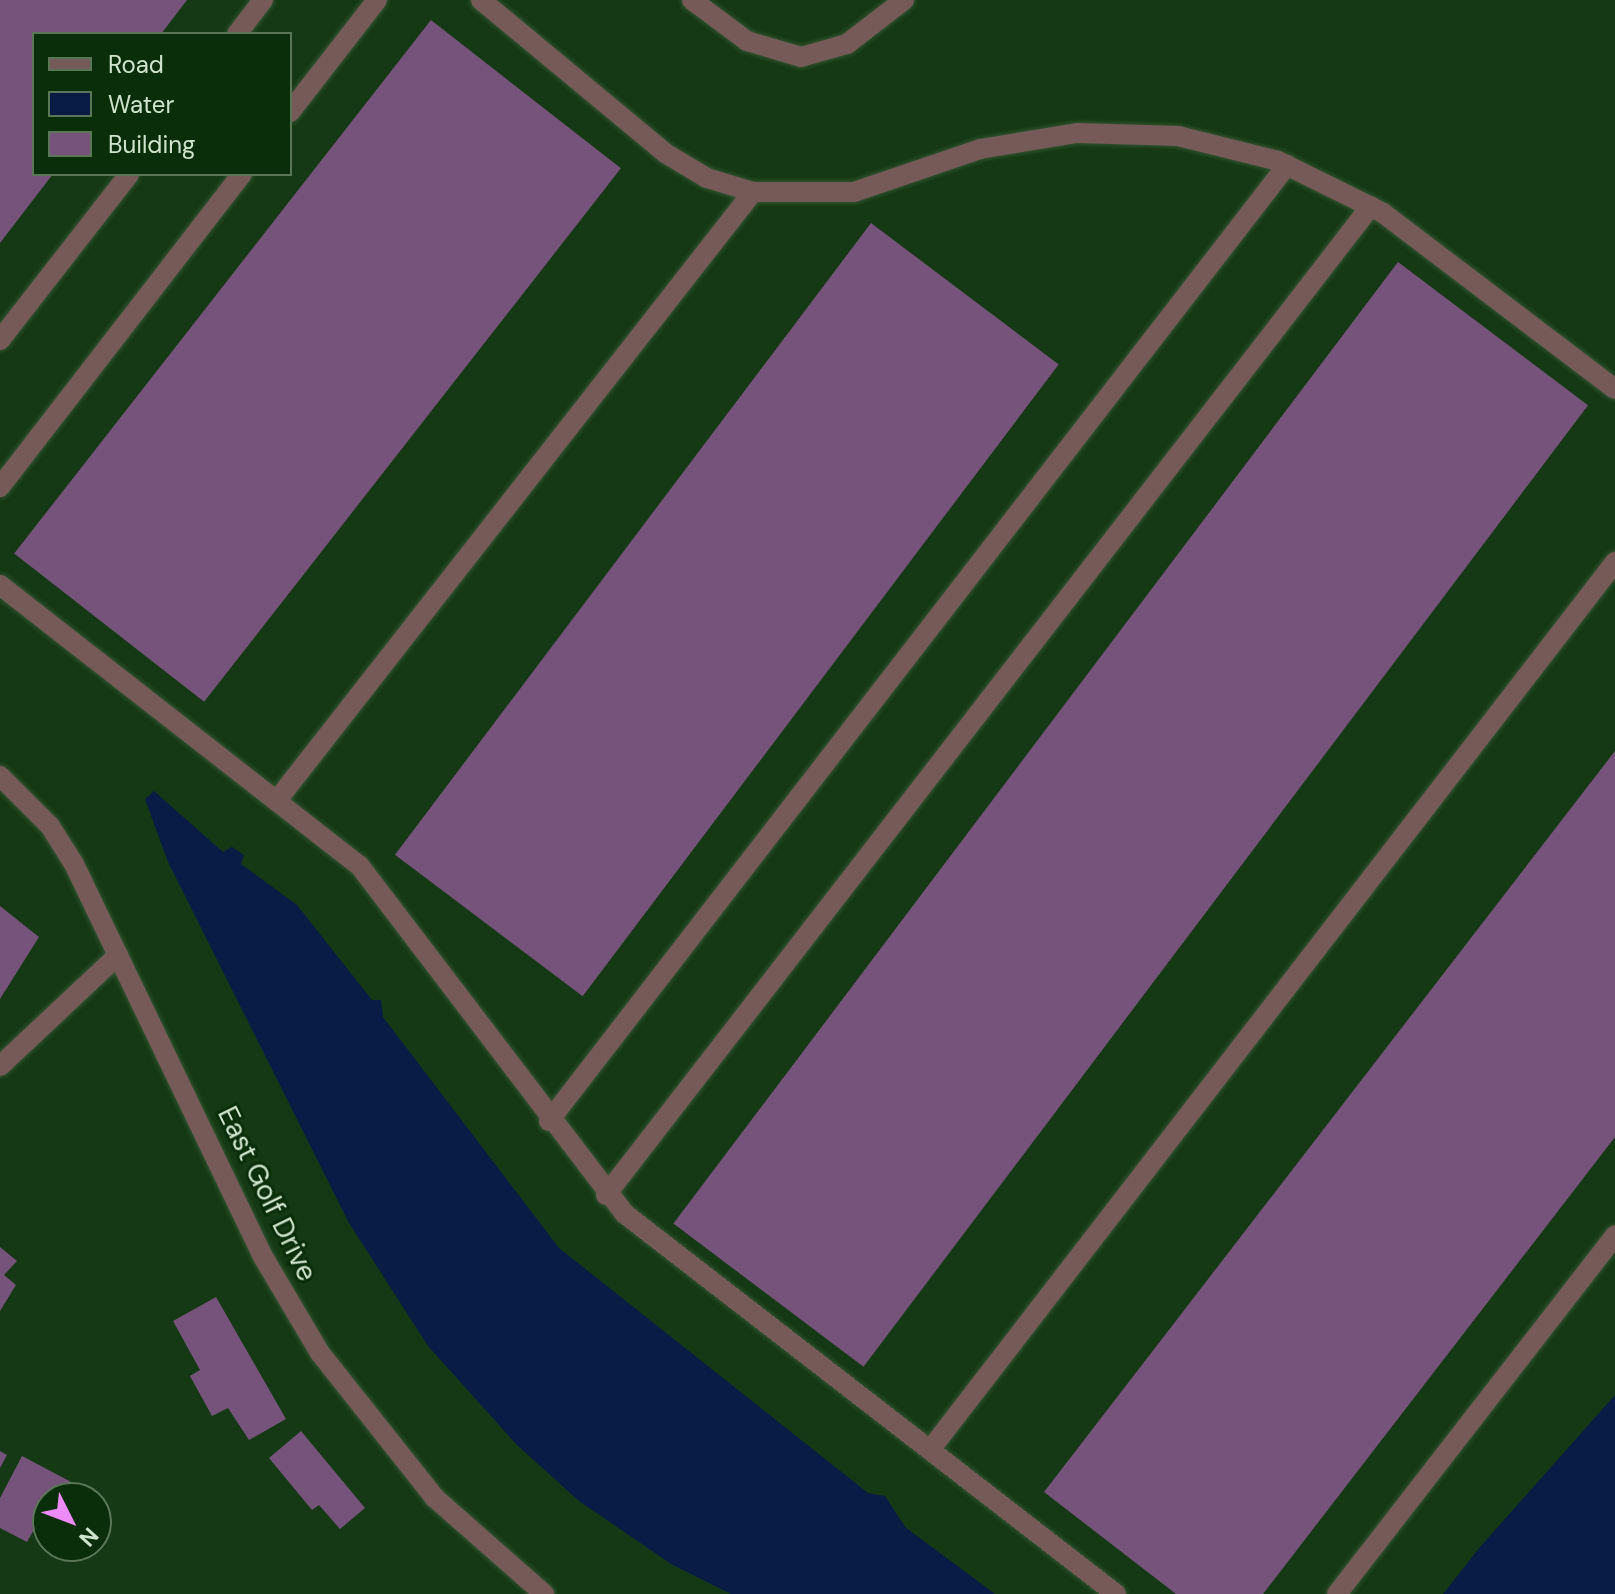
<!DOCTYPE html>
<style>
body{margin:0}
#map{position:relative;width:1615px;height:1594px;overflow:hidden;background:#153914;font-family:"DM Sans",sans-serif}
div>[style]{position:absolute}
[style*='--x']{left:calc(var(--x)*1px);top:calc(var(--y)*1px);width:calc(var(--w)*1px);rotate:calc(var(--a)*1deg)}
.water>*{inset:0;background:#091c46}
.building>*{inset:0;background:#76537a;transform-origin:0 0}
.roads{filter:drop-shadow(0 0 2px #335432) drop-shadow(0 0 2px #335432)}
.minor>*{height:20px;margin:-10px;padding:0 10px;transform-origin:10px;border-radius:10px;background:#765a58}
span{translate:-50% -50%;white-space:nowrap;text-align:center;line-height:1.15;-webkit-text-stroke:6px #0a2e09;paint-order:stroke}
.street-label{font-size:28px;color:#cfe4cd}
.legend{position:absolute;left:32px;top:32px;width:260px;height:144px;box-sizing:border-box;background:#0a2e09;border:2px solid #597757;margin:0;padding:10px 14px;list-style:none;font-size:24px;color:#cfe4cd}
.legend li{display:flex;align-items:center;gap:16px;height:40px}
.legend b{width:40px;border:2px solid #597757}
.north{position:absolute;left:32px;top:1482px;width:80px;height:80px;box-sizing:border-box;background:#0a2e09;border:2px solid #597757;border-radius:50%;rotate:132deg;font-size:22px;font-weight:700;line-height:32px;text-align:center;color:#cfe4cd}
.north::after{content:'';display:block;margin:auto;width:28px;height:36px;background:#ed8cf9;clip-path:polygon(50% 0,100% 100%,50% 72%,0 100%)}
</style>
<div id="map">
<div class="water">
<i style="clip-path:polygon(154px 791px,223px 852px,232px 847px,244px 855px,241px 864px,297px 905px,372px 1000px,381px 1000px,383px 1017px,559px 1248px,868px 1493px,885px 1496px,905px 1527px,995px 1594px,731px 1594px,671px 1564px,579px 1501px,517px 1445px,428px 1346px,349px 1223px,168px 862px,145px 799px)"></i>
<i style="clip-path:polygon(1615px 1395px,1615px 1594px,1443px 1594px,1480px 1547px)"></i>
</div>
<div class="building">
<i style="clip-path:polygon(0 0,187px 0,161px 34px,34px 34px,34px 174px,53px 174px,0 243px)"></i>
<i style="left:431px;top:20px;width:241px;height:677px;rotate:38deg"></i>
<i style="left:871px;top:223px;width:235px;height:791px;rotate:37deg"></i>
<i style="left:1398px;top:262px;width:238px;height:1204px;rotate:37deg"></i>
<i style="clip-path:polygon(1615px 751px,1615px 1137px,1263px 1594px,1176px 1594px,1044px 1492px)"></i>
<i style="clip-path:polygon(0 906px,39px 937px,0 999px)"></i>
<i style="clip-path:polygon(0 1247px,17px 1261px,4px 1275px,16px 1285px,0 1311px)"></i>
<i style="clip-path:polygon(216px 1297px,286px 1419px,249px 1440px,228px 1408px,212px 1416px,190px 1376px,200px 1370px,173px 1321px)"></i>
<i style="clip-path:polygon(301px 1431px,365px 1508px,340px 1529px,319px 1505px,312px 1510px,269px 1458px)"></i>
<i style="clip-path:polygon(0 1451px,7px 1455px,0 1468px)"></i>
<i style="clip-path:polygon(22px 1456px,94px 1494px,48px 1498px,48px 1532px,36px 1526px,27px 1542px,0 1528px,0 1498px)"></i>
</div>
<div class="roads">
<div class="minor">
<i style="--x:481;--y:0;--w:239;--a:39.7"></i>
<i style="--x:665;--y:153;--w:49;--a:30.8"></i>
<i style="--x:707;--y:178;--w:48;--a:16.9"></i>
<i style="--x:753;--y:192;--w:101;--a:0"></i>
<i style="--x:854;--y:192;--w:133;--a:-18.8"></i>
<i style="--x:980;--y:149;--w:98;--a:-9.4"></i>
<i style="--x:1077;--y:133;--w:101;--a:1.7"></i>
<i style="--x:1178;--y:136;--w:103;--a:14"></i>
<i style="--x:1278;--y:161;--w:117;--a:26.3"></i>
<i style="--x:1383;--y:213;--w:291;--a:37.2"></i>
<i style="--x:692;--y:0;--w:69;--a:36.7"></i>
<i style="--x:747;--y:41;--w:56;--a:16.5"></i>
<i style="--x:801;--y:57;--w:48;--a:-15.8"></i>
<i style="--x:847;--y:44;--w:72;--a:-37.7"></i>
<i style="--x:237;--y:34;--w:43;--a:-52.6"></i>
<i style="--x:290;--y:112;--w:142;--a:-52.2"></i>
<i style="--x:0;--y:340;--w:210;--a:-52.1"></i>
<i style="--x:0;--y:487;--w:396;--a:-52.3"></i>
<i style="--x:0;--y:585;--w:455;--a:38"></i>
<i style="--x:359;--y:865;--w:439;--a:52.7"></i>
<i style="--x:625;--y:1214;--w:621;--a:37.74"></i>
<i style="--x:0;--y:776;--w:71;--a:45"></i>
<i style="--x:50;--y:826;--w:45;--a:57.7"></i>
<i style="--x:74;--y:864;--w:434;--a:64.3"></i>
<i style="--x:262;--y:1255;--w:114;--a:59.4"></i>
<i style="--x:320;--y:1353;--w:184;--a:51.6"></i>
<i style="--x:434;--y:1497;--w:147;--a:41.4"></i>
<i style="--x:278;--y:799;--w:771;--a:-51.96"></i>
<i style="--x:0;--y:1066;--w:162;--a:-43.2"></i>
<i style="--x:549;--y:1121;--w:1208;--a:-52.33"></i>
<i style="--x:606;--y:1195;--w:1250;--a:-52.28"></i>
<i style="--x:930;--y:1450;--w:1122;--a:-52.35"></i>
<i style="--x:1337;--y:1594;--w:454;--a:-52.2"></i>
</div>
</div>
<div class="street-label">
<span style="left:267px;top:1194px;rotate:64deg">East Golf Drive</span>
</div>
<ul class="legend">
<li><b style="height:10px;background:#765a58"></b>Road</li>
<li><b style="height:22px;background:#091c46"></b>Water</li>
<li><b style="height:22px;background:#76537a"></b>Building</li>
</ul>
<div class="north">N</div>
</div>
